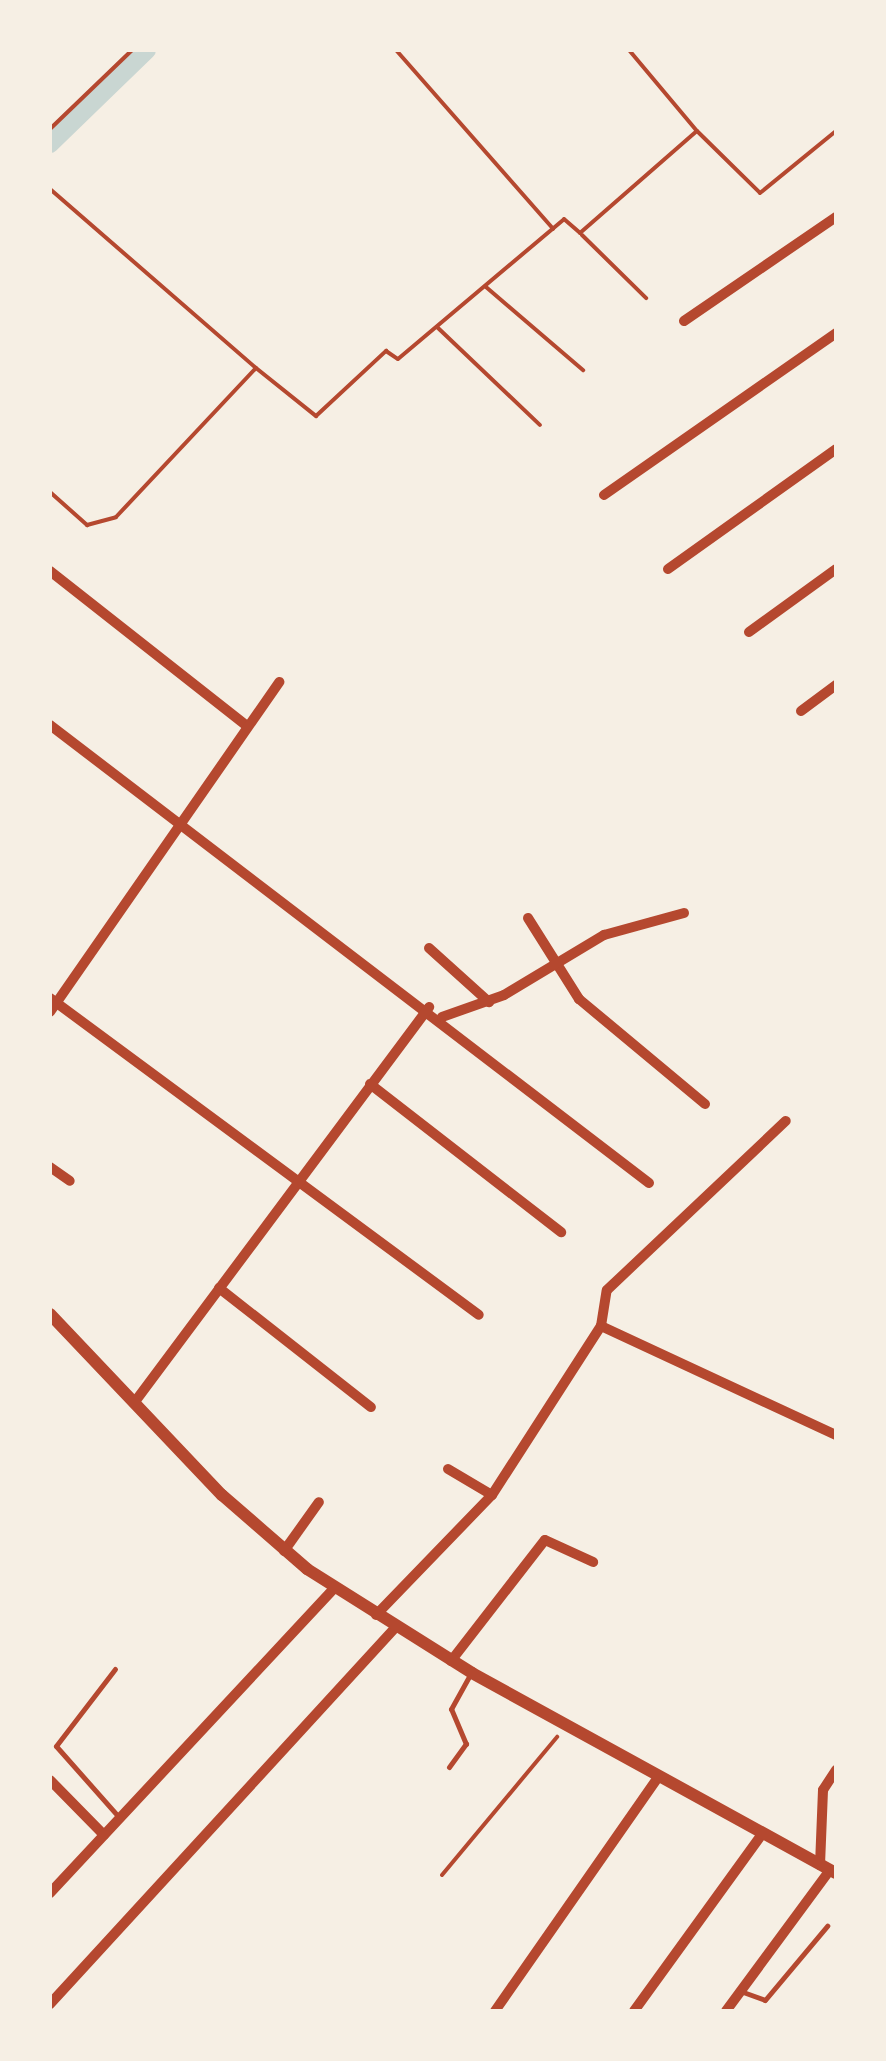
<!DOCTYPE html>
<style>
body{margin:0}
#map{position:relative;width:886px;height:2061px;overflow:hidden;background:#f6efe4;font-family:"Public Sans",sans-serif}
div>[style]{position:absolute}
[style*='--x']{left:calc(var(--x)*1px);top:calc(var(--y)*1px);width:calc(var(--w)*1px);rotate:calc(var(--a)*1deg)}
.canal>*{height:18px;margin:-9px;padding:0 9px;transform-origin:9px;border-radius:9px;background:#c9d6d2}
.path>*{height:4px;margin:-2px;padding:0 2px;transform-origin:2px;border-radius:2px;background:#b5482f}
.service>*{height:5px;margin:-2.5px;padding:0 2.5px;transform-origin:2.5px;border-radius:2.5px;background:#b5482f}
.minor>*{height:10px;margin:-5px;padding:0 5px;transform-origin:5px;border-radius:5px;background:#b5482f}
.tertiary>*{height:12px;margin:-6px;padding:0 6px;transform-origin:6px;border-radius:6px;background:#b5482f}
span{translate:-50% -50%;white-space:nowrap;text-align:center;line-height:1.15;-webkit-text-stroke:8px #f6efe4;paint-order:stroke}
.frame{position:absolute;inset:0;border:52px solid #f6efe4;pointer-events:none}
</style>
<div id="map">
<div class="canal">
<i style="--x:50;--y:144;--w:135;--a:-44.1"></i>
</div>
<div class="path">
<i style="--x:396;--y:50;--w:238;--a:48.7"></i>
<i style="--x:629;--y:50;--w:106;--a:50"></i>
<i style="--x:50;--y:129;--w:114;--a:-43.9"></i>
<i style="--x:50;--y:189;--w:273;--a:41"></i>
<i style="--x:582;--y:235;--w:90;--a:44.5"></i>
<i style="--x:486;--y:287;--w:128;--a:40.6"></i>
<i style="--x:437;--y:327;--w:142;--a:43.6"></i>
<i style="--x:50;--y:492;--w:50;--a:41.7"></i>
<i style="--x:87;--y:525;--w:30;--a:-15"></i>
<i style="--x:116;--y:517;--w:204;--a:-46.8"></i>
<i style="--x:256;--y:368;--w:77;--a:38.7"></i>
<i style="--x:316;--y:416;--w:96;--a:-42.9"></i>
<i style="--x:386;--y:351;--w:14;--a:34"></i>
<i style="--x:398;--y:359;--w:217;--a:-40.1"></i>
<i style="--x:564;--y:219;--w:21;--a:41"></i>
<i style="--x:580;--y:233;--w:155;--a:-41.1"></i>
<i style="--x:697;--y:131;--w:88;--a:44.5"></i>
<i style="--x:760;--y:193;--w:98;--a:-39.2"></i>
<i style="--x:442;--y:1875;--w:180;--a:-50.2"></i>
</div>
<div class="service">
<i style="--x:115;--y:1669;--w:97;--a:127.5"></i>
<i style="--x:56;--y:1746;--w:94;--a:48.5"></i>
<i style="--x:449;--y:1767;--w:29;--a:-54"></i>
<i style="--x:466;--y:1744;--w:38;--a:-113"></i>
<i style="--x:451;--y:1709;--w:38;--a:-61"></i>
<i style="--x:743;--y:1992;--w:23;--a:20"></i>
<i style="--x:765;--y:2000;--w:97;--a:-50"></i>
</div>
<div class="minor">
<i style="--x:684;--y:321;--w:184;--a:-34.4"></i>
<i style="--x:604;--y:495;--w:283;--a:-34.9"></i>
<i style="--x:668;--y:569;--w:206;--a:-35.5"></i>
<i style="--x:50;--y:571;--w:249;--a:38.2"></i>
<i style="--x:749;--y:632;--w:107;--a:-35.9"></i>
<i style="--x:801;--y:711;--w:44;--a:-36.6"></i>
<i style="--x:50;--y:725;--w:754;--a:37.4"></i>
<i style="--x:528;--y:918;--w:96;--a:57.8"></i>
<i style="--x:579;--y:999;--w:164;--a:39.8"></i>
<i style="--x:429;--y:948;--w:81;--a:42"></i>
<i style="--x:50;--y:998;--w:533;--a:36.46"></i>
<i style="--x:50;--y:1012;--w:402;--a:-55.2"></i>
<i style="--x:442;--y:1017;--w:66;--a:-19.5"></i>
<i style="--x:504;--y:995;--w:117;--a:-31"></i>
<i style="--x:604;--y:935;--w:83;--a:-15.4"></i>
<i style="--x:370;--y:1084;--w:242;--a:37.8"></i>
<i style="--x:50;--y:1167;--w:24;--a:35"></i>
<i style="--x:219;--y:1288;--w:193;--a:38.1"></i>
<i style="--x:601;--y:1326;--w:259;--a:24.9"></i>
<i style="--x:137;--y:1399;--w:489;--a:-53.3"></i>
<i style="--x:448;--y:1469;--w:51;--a:30.6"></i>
<i style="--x:284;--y:1551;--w:60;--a:-54.5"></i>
<i style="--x:376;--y:1615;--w:167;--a:-46"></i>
<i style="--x:492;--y:1495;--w:201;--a:-57.2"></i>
<i style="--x:601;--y:1326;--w:36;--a:-81"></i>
<i style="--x:607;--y:1290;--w:246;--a:-43.4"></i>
<i style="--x:451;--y:1661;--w:153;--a:-52.2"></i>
<i style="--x:545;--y:1540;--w:53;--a:24.6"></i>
<i style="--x:50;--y:1780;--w:77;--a:45.5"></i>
<i style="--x:820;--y:1865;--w:75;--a:-87.7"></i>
<i style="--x:823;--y:1790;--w:24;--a:-57"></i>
<i style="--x:50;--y:1893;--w:417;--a:-47"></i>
<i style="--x:50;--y:2004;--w:510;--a:-47.46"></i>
<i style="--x:495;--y:2011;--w:287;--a:-55.1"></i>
<i style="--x:634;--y:2011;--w:220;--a:-54.1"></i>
<i style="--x:726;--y:2011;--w:175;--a:-53.6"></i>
</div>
<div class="tertiary">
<i style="--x:50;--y:1314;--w:250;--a:46.5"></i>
<i style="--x:222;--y:1495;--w:113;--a:41"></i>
<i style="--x:307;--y:1569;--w:195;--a:32.2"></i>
<i style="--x:472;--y:1673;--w:415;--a:28.8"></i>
</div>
<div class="frame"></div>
</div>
